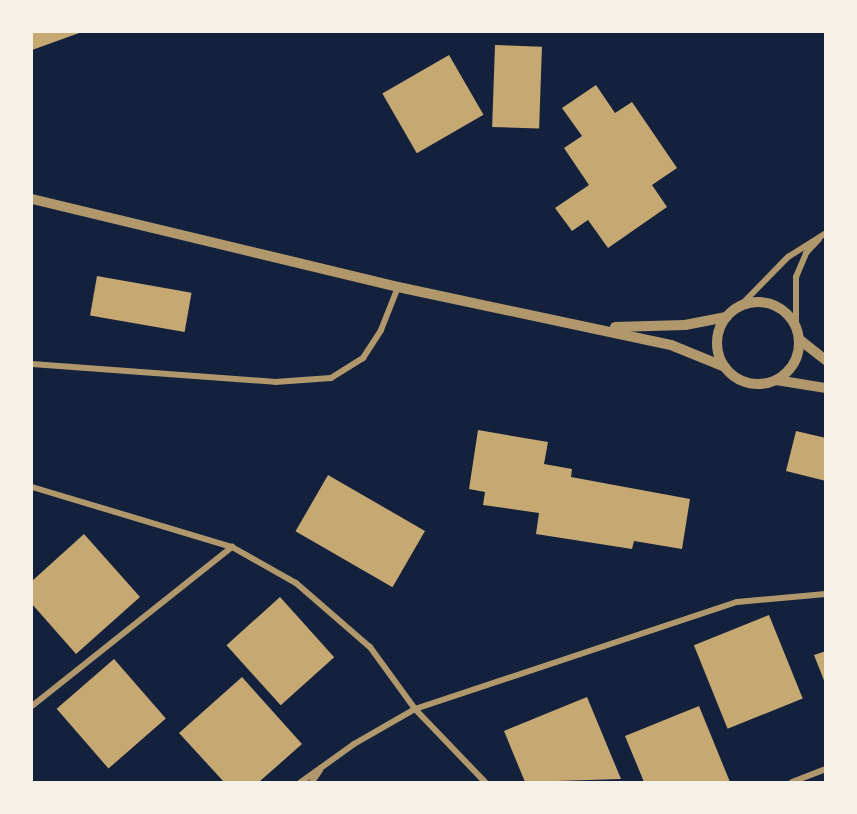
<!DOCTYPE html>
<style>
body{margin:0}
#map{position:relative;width:857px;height:814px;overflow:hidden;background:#14213d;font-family:Roboto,sans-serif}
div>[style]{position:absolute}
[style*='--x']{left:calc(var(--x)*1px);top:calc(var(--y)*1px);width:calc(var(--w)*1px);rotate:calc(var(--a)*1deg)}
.building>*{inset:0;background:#c6a872;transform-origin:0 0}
.minor>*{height:6px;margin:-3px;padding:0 3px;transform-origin:3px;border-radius:3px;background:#b1986c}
.tertiary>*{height:10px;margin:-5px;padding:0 5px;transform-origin:5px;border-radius:5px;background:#b1986c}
.tertiary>.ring{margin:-5px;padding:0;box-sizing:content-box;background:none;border:10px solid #b1986c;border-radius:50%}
span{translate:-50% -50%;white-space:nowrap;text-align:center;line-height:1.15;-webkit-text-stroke:6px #f6f1e7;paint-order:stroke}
.frame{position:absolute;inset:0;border:33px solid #f6f1e7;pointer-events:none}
</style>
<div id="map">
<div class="building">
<i style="clip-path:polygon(32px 32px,82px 32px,32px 50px)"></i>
<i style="left:495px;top:45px;width:47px;height:82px;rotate:2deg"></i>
<i style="left:449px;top:55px;width:69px;height:77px;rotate:60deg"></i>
<i style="clip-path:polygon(596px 85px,615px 113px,632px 102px,677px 168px,652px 185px,667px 207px,608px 248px,588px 220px,572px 231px,555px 208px,589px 185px,564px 148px,582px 136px,562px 108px)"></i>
<i style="left:97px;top:276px;width:96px;height:40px;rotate:10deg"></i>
<i style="clip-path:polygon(478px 430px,548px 442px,544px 464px,572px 469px,571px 477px,690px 499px,682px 549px,634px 541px,632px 549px,536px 534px,539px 513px,483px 505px,485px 492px,469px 489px)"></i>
<i style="clip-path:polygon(796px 431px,826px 438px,826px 481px,786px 471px)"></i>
<i style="left:328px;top:475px;width:112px;height:65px;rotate:30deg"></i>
<i style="clip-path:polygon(84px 534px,140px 597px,76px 654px,32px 604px,32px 581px)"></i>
<i style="left:280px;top:597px;width:81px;height:72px;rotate:48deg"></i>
<i style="left:769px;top:615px;width:90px;height:81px;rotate:68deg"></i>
<i style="clip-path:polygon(826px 651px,826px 683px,825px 683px,814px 655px)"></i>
<i style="left:114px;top:659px;width:79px;height:76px;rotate:49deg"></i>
<i style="clip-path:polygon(242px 677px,302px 744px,259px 782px,224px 782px,179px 733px)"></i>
<i style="clip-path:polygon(587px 697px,621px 779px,525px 782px,504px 731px)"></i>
<i style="clip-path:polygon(699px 706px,730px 782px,644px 782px,625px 736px)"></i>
</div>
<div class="minor">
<i style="--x:740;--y:306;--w:69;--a:-45.6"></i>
<i style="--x:788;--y:257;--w:45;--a:-32.3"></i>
<i style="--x:796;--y:327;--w:50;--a:-90"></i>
<i style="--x:796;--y:277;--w:26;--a:-67"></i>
<i style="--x:806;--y:253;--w:19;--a:-47"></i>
<i style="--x:32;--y:364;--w:244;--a:4.2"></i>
<i style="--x:275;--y:382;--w:56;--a:-4.1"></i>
<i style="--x:331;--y:378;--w:38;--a:-32"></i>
<i style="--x:363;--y:358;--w:33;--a:-57"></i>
<i style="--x:381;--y:330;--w:46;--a:-68.4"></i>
<i style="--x:32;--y:487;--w:209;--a:16.7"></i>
<i style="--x:232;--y:547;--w:73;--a:29.4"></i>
<i style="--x:296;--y:583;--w:98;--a:40.9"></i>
<i style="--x:370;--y:647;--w:77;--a:54"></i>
<i style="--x:415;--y:709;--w:101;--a:46.2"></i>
<i style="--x:32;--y:706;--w:256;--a:-38.5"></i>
<i style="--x:301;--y:782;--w:65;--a:-35.6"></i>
<i style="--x:354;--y:744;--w:70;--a:-29.8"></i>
<i style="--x:415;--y:709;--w:339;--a:-18.4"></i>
<i style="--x:737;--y:602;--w:89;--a:-5.1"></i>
<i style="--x:312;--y:782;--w:14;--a:-56"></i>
<i style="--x:792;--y:782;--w:36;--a:-21"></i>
</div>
<div class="tertiary">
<i style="--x:32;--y:199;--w:376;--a:13.5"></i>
<i style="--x:398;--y:287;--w:279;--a:12"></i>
<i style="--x:671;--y:345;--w:58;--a:22.2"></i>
<i class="ring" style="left:717px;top:302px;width:72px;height:72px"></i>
<i style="--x:615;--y:327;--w:70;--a:-1.6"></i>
<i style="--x:685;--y:325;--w:42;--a:-11"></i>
<i style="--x:800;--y:340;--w:33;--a:38"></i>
<i style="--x:776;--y:380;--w:51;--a:9.1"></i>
</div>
<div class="frame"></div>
</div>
